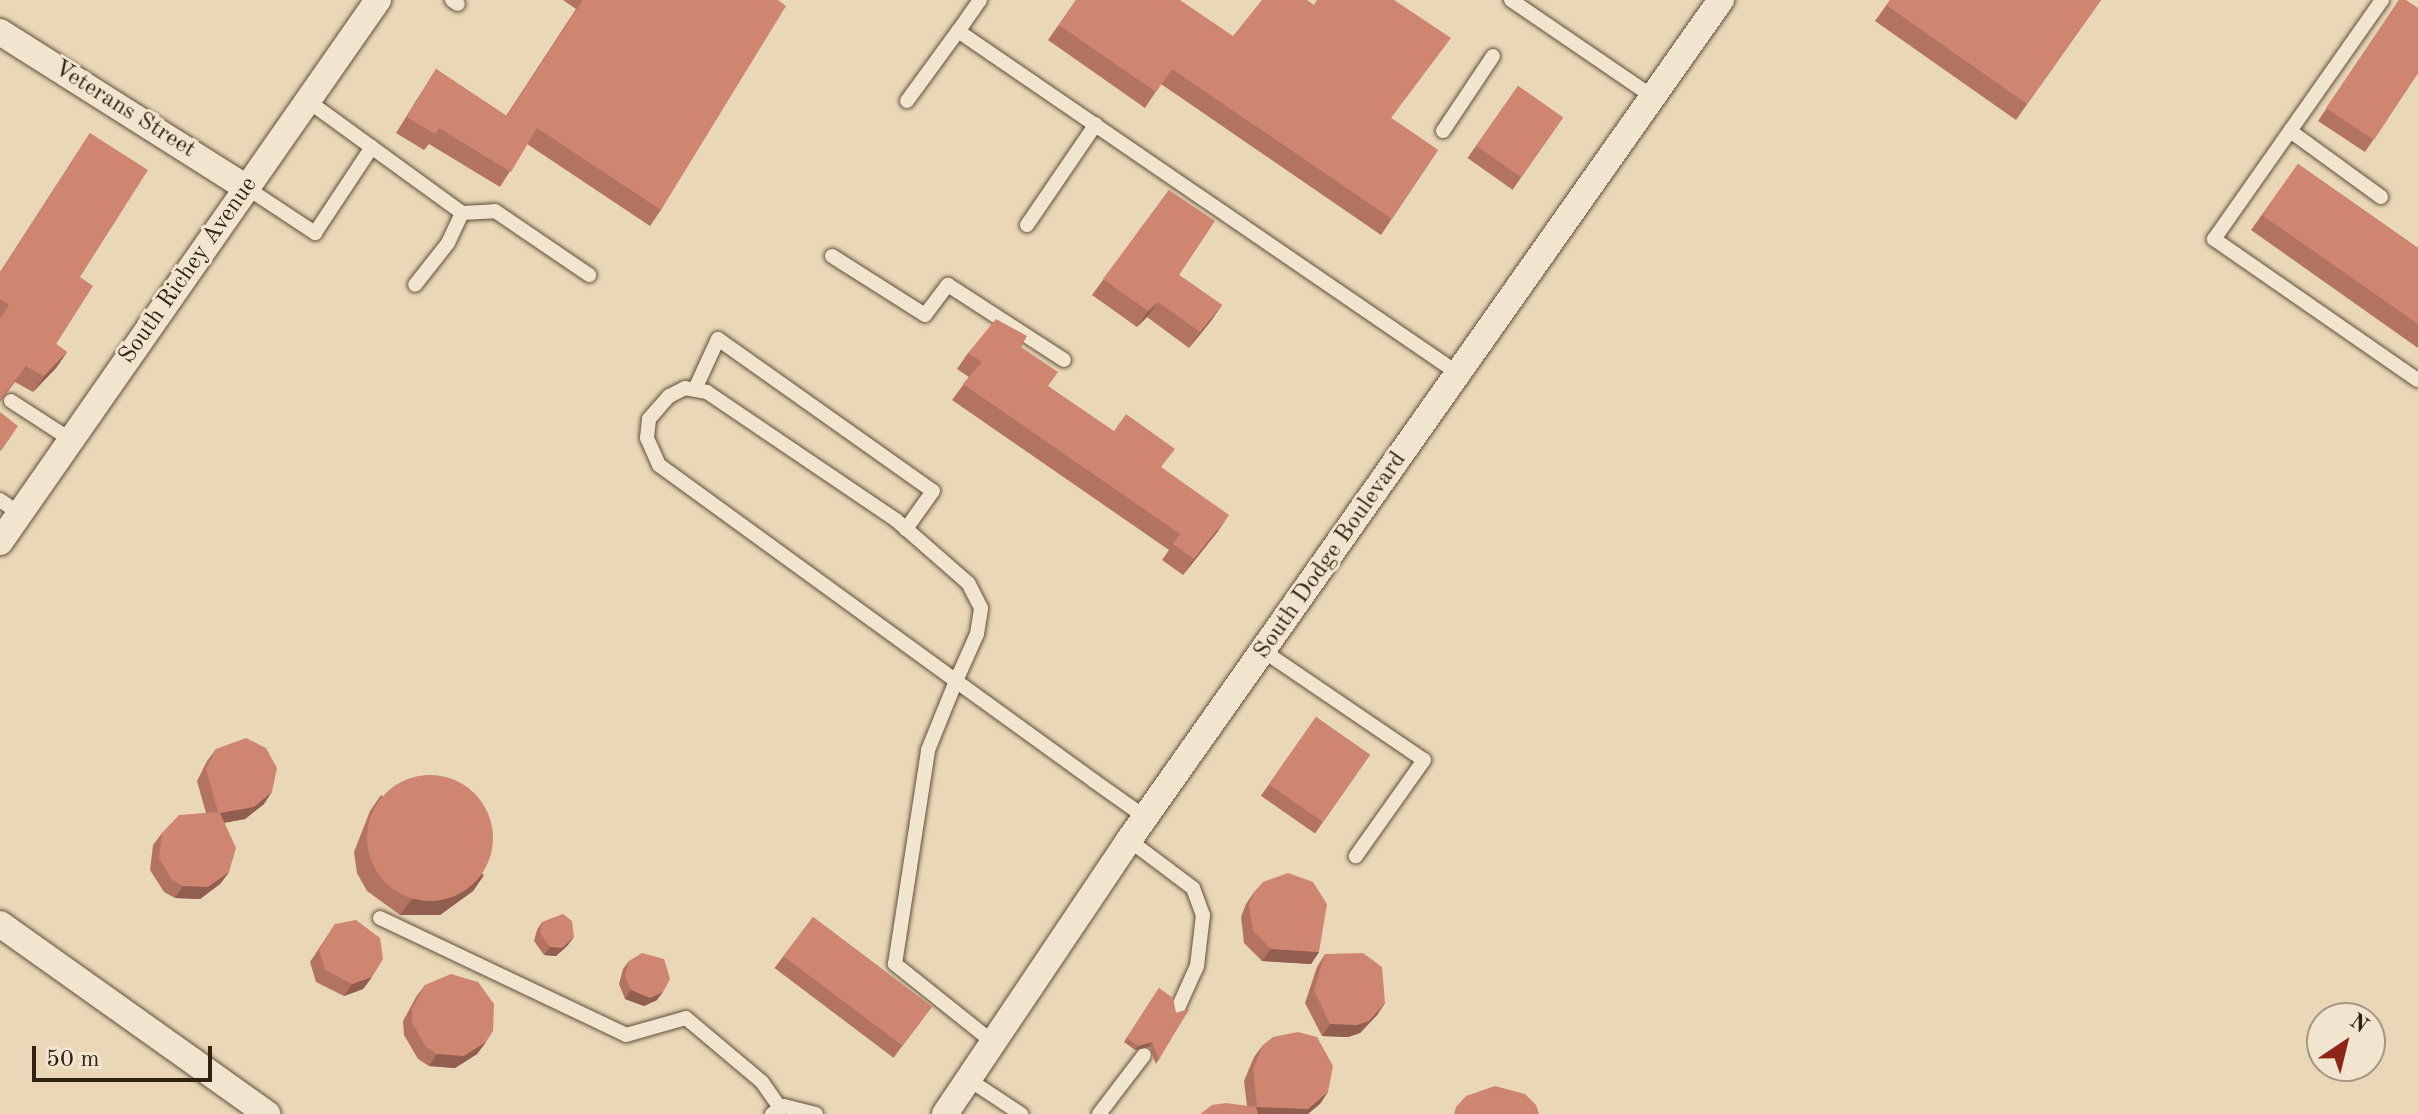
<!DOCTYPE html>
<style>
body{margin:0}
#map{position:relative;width:2418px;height:1114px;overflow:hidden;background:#e9d7b7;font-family:"Old Standard TT",serif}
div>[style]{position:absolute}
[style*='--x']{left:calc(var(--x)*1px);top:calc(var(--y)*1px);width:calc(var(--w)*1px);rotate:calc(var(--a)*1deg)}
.roads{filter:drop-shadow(0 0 2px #604f3a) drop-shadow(0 0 2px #604f3a)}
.service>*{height:14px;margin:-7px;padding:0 7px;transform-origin:7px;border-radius:7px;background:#f1e5d0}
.minor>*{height:26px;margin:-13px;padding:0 13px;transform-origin:13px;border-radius:13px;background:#f1e5d0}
.wall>*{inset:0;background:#b27361;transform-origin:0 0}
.shaded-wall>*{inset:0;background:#915e4f}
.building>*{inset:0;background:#cf8671;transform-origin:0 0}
.round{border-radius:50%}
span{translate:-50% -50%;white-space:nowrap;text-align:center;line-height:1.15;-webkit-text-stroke:6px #f1e5d0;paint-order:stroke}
.street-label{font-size:24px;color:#322211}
.north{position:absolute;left:2306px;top:1002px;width:80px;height:80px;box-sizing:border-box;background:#f1e5d0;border:2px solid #a59784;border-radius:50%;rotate:35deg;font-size:22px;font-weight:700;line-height:32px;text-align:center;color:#322211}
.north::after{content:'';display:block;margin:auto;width:28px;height:36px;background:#8f2418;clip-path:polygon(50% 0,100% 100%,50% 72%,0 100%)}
.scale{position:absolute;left:32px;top:1046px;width:180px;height:36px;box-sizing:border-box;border:4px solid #322211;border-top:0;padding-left:10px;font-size:24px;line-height:28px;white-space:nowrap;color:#322211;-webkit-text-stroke:6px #f1e5d0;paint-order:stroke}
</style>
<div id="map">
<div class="roads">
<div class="service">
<i style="--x:452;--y:0;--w:7;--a:34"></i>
<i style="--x:980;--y:0;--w:38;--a:125"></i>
<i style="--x:958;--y:31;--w:607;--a:34.4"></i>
<i style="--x:1511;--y:0;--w:172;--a:34.3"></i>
<i style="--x:308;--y:101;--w:190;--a:36"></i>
<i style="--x:462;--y:213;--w:33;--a:115"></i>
<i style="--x:448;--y:243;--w:53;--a:128.2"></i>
<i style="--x:907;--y:101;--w:87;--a:-53.9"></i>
<i style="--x:1443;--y:131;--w:90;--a:-56.3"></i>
<i style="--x:2290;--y:131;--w:160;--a:-54.9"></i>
<i style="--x:247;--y:188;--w:82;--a:33.5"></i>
<i style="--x:315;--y:233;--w:103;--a:-56.5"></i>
<i style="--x:2381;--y:197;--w:112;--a:-144"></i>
<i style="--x:2290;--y:131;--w:132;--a:125.1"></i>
<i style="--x:2214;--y:239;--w:248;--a:34.7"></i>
<i style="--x:462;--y:213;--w:33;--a:-3"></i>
<i style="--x:495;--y:211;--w:114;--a:34.2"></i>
<i style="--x:1027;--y:225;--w:122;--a:-55.7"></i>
<i style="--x:832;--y:256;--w:110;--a:32.4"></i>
<i style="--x:925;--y:315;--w:38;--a:-53"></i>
<i style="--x:948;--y:285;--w:138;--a:32.9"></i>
<i style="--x:695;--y:389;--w:55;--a:-65.3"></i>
<i style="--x:718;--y:339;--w:263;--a:35.3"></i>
<i style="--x:933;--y:491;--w:47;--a:125.4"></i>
<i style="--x:11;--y:401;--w:72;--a:33"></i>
<i style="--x:0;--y:500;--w:24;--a:35"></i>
<i style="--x:1265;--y:652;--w:192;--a:34.2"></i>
<i style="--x:1424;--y:760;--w:118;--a:125.3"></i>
<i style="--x:1129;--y:840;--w:80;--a:36.9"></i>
<i style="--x:1193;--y:888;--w:29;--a:70"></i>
<i style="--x:1203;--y:915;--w:51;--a:96.7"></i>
<i style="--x:1197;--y:966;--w:46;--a:114.3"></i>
<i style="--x:380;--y:918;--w:272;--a:25.4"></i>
<i style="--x:626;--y:1035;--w:62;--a:-15.8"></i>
<i style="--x:686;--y:1018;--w:99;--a:40.1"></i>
<i style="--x:762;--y:1082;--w:32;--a:55"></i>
<i style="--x:994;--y:1043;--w:127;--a:-141.4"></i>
<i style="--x:895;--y:964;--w:217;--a:-81.2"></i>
<i style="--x:928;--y:750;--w:74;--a:-67.9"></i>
<i style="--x:956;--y:681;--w:51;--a:-65.9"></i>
<i style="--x:977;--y:634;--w:26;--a:-81"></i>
<i style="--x:981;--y:608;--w:28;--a:-117"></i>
<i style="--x:968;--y:583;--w:96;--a:-138.8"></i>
<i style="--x:896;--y:520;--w:228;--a:-145.9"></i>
<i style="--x:707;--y:392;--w:22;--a:-170"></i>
<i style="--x:685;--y:388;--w:18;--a:153"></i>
<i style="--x:669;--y:396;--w:30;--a:131"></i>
<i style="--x:649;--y:419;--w:19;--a:96"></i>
<i style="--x:647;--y:438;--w:30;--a:66"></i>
<i style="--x:659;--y:465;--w:367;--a:36"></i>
<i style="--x:956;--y:681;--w:170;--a:35.9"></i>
<i style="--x:1094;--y:781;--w:62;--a:35.2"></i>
<i style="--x:968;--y:1079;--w:64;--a:33.4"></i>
<i style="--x:772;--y:1114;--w:14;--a:-34"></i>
<i style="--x:784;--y:1106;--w:33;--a:14"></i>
<i style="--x:1099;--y:1114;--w:74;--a:-52.7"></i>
</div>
<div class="minor">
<i style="--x:0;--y:32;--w:292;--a:32.3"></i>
<i style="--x:0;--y:542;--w:661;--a:-55.11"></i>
<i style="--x:0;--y:924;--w:328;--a:35.4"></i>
<i style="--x:945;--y:1114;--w:330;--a:-56.1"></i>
<i style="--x:1129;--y:840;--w:1028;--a:-54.83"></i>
</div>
</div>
<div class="wall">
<i style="clip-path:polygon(563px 0,778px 0,661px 210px,650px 226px,527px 144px,500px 187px,429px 144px,424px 150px,396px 133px,436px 69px,506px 116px,576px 9px)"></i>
<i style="clip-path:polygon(1076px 0,1233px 36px,1391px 118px,1438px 150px,1381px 235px,1161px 84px,1145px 108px,1048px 40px)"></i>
<i style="clip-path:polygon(1890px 0,2101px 0,2016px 120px,1875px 21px)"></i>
<i style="clip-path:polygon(2399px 0,2418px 73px,2365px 152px,2318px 121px)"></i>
<i style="left:1518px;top:86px;width:55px;height:88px;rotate:35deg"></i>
<i style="clip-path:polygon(90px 133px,80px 277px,56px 344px,67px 352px,56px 368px,33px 392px,15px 382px,0 402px,0 272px)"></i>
<i style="clip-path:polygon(2298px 164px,2418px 248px,2418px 348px,2251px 230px)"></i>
<i style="clip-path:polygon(1169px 190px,1179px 275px,1222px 305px,1189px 348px,1147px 317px,1137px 327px,1092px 295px)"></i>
<i style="clip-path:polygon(1021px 347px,1048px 386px,1162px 468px,1218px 531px,1183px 575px,1162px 560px,1169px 550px,952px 400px,969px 377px,957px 369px,968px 353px)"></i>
<i style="left:1316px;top:717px;width:66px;height:96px;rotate:35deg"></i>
<i style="clip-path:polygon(216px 749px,264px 804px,245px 819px,224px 823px,229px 872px,220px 884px,200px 899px,175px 898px,164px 892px,150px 870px,153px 845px,162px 833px,206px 813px,197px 781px,207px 761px)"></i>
<i style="clip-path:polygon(381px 795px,484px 875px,473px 891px,440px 915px,400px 915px,367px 891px,357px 873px,354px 852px,370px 811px)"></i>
<i style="clip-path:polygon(1254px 892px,1319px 952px,1311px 964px,1262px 961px,1244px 943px,1241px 917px,1246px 904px)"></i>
<i style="left:813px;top:917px;width:149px;height:64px;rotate:37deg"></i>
<i style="clip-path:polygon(542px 922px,568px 945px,556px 956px,544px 955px,534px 941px,537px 930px)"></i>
<i style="clip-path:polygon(335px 924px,372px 977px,363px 989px,344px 996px,316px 982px,310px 962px)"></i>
<i style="clip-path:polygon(1325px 954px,1385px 1003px,1377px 1015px,1360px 1033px,1348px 1037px,1322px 1036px,1305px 1003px,1317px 967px)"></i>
<i style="clip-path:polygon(629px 961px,657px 1000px,644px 1006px,625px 999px,619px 984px,623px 969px)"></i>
<i style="clip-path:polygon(425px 985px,486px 1042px,477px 1054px,455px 1068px,429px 1066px,418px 1059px,404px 1035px,403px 1021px,416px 997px)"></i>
<i style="clip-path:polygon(1159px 988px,1176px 1013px,1189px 1009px,1156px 1064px,1149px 1047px,1135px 1050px,1124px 1042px)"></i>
<i style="clip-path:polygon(1263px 1045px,1320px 1104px,1200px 1114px,1247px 1106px,1244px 1081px,1254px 1057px)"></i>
</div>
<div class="shaded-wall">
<i style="clip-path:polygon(1158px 302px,1147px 317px,1137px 327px,1148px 311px)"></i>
<i style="clip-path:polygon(1222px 305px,1211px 321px,1189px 348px,1200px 332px)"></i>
<i style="clip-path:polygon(67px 352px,56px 368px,33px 392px,44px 376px)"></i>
<i style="clip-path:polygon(1229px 515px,1218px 531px,1183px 575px,1194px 559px)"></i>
<i style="clip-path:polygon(272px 792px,264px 804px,245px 819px,211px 825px,220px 813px)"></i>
<i style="clip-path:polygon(229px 872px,220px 884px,200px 899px,175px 898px,183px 886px)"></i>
<i style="clip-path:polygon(484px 875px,473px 891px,440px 915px,400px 915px,411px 900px)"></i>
<i style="clip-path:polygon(574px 937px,568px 945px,556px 956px,544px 955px,550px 947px)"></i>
<i style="clip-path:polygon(1271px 949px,1319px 952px,1311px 964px,1262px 961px)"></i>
<i style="clip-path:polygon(372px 977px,363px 989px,344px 996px,352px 984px)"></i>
<i style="clip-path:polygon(631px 990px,663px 992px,657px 1000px,644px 1006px,625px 999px)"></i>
<i style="clip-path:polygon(1385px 1003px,1377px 1015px,1360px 1033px,1348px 1037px,1322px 1036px,1330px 1024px)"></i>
<i style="clip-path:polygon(486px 1042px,477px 1054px,455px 1068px,429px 1066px,437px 1054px)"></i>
<i style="clip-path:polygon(1152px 1042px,1149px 1047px,1135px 1050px,1138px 1046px)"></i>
<i style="clip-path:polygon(1328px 1092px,1320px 1104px,1308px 1114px,1252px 1114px,1257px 1107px)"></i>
</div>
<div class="building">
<i style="clip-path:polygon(583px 0,778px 0,786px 6px,661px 210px,537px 128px,511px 172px,439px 128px,435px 134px,407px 117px,436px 69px,507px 116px)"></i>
<i style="clip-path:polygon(1076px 0,1180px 0,1233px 36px,1262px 0,1307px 0,1314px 5px,1317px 0,1394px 0,1451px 38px,1391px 118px,1438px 150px,1392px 219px,1172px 69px,1156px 92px,1059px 25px)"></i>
<i style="clip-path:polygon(1890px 0,2101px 0,2027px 104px,1886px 5px)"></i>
<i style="clip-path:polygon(2399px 0,2406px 0,2418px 8px,2418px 73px,2374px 140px,2326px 108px)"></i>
<i style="left:1518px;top:86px;width:55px;height:73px;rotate:35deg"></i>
<i style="clip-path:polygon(90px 133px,148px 170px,80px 277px,93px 286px,56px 344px,67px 352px,44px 376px,26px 366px,0 400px,0 318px,9px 305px,0 299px,0 273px)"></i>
<i style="clip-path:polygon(2298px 164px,2418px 248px,2418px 324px,2262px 215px)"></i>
<i style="clip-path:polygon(1169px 190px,1215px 221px,1179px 275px,1222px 305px,1200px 332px,1158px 302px,1148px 311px,1103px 279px)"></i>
<i style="clip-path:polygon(996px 319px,1027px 336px,1021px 347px,1058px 372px,1048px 386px,1114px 431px,1126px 414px,1175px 449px,1161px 467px,1229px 515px,1194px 559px,1173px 544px,1180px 534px,963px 384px,982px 362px,968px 353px)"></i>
<i style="clip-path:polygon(0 412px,18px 426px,1px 451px,0 450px)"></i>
<i style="left:1316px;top:717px;width:66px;height:82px;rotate:35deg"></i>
<i style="clip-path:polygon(246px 738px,266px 748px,277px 768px,272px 792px,254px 807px,220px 813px,236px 848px,229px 872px,208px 887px,183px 886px,172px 880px,159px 858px,162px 833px,179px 815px,218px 812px,206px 769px,216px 749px)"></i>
<i class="round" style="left:367px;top:775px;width:126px;height:126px"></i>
<i style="clip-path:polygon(1288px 873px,1313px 882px,1327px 904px,1319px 952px,1271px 949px,1253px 931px,1249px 905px,1254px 892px,1263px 882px)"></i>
<i style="clip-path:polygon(563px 914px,572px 921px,574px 937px,562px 948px,550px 947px,540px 933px,542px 922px)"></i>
<i style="left:813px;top:917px;width:149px;height:49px;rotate:37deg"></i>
<i style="clip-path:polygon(356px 920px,380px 938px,383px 959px,372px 977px,352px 984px,325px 970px,319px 950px,335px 924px)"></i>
<i style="clip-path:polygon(642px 953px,664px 959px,670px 979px,663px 992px,650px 998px,631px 990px,625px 976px,629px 961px)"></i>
<i style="clip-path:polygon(1363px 953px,1382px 967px,1385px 1003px,1369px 1021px,1357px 1025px,1330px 1024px,1314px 990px,1325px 954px)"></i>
<i style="clip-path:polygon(451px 974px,478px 982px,494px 1004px,493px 1031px,486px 1042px,464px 1056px,437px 1054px,426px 1047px,412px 1023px,412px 1009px,425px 985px)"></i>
<i style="clip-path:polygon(1159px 988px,1173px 998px,1176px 1013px,1189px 1009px,1159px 1059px,1152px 1042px,1138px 1046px,1127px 1038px)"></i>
<i style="clip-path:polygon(1298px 1032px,1317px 1037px,1333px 1066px,1328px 1092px,1308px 1109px,1257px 1107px,1253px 1069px,1263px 1045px,1273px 1037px)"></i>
<i style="clip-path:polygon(1495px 1086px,1525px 1094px,1536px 1105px,1539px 1114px,1454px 1114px,1456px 1107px,1466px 1096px)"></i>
<i style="clip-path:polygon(1226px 1103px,1256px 1107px,1258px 1114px,1200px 1114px,1212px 1105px)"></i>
</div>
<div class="street-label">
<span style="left:124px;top:110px;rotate:32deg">Veterans Street</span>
<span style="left:189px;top:271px;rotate:-55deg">South Richey Avenue</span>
<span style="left:1331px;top:556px;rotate:-55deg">South Dodge Boulevard</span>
</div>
<div class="north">N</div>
<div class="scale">50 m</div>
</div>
